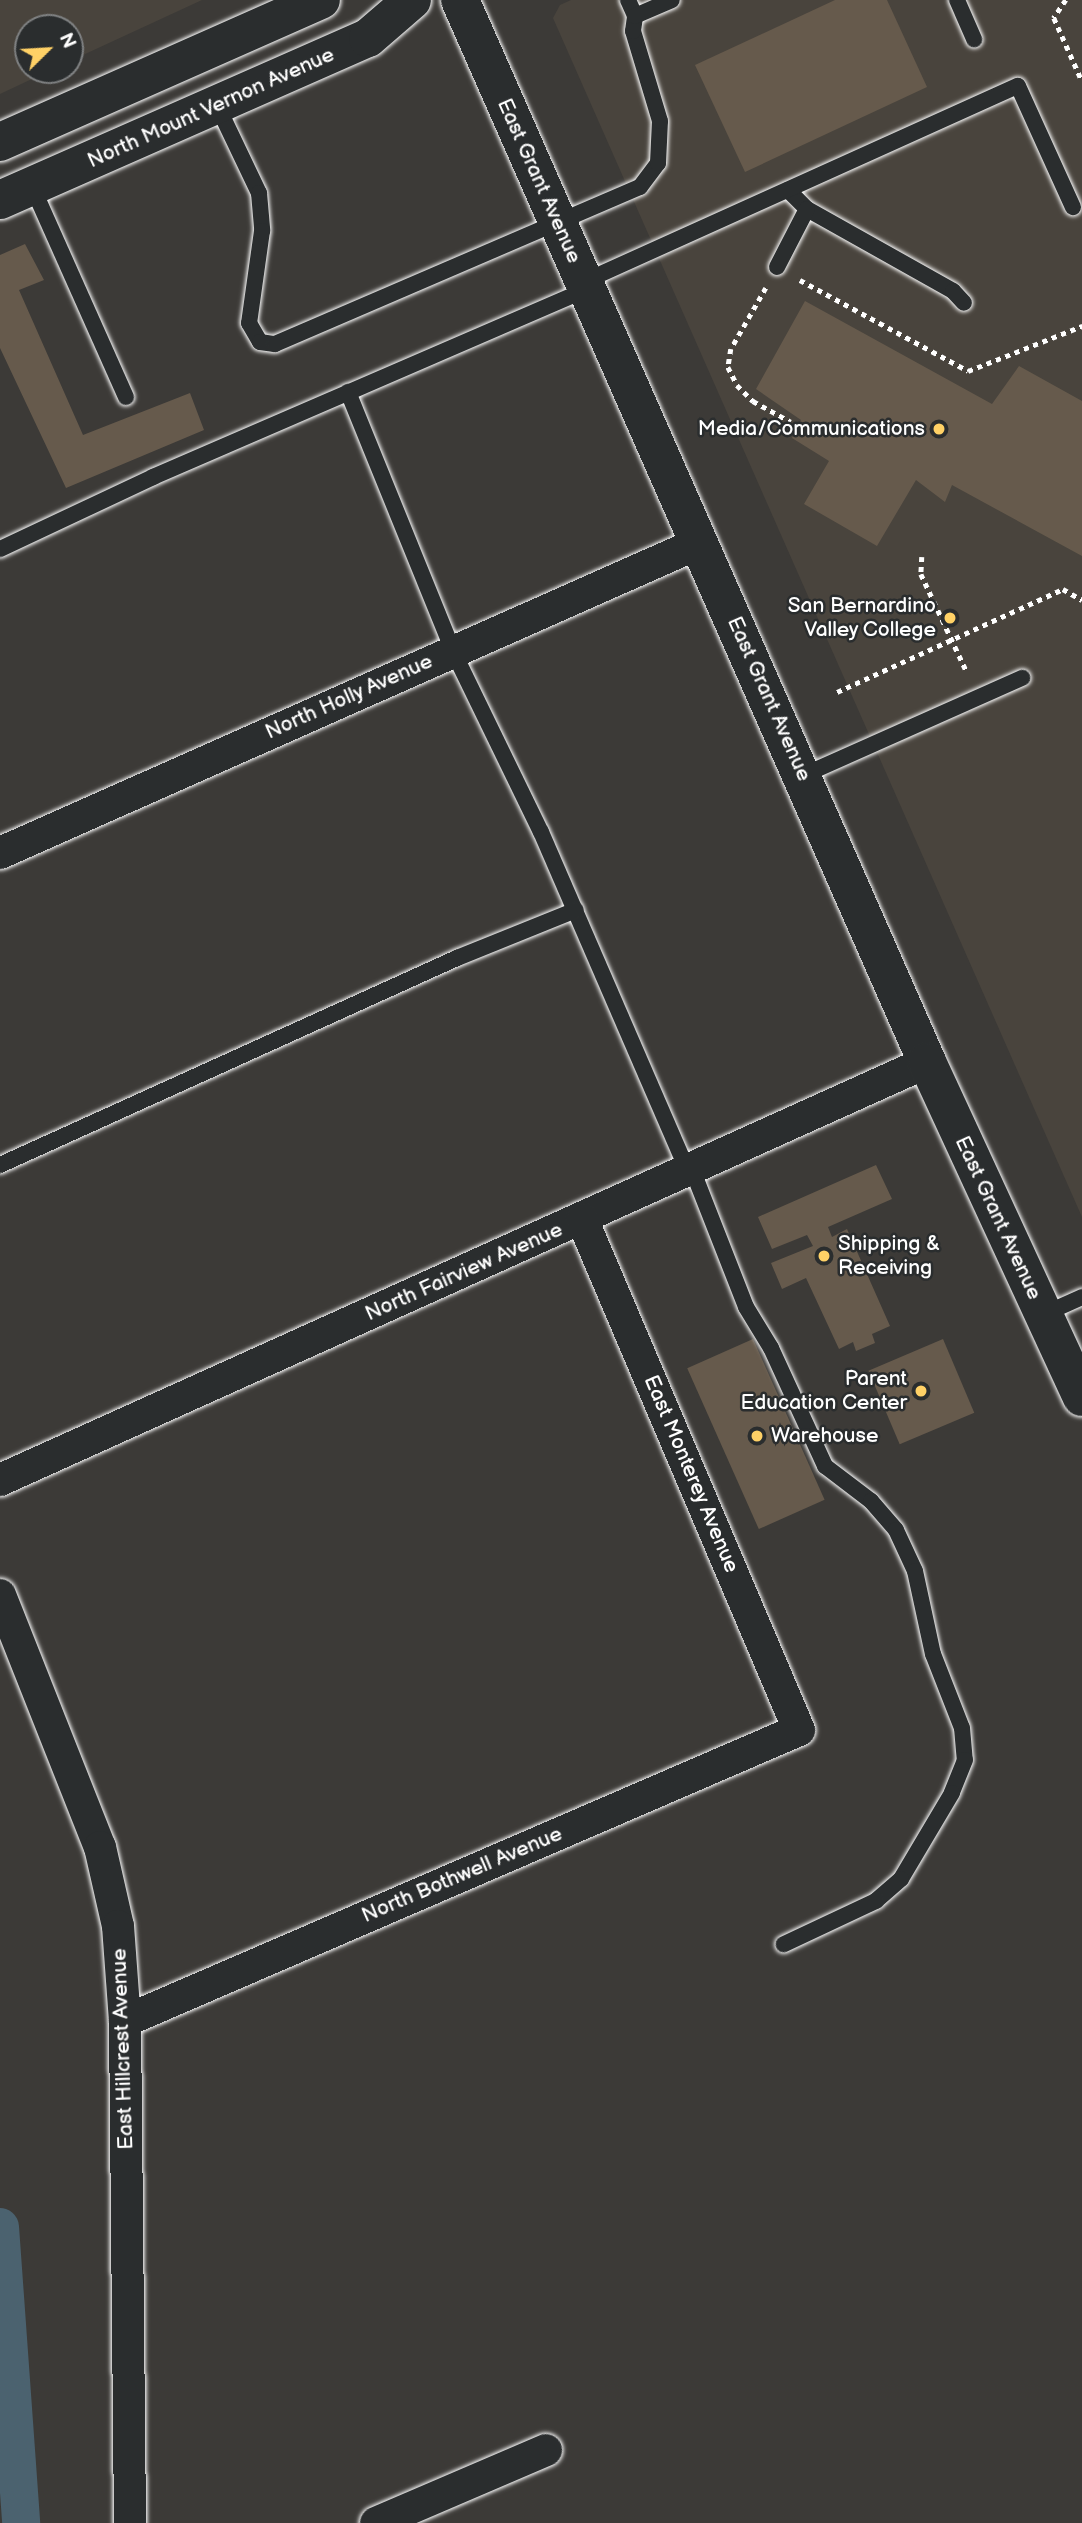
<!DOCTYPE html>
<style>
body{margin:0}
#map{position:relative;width:1082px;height:2523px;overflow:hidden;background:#3c3a37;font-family:"Balsamiq Sans",sans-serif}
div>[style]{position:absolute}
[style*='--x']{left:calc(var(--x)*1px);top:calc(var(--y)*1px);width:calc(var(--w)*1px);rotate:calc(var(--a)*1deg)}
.built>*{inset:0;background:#49443d}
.canal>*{height:38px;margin:-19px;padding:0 19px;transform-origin:19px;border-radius:19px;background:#4b626f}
.building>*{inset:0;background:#665a4c;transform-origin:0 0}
.path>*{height:4.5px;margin-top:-2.25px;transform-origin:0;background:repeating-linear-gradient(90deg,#fff 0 5px,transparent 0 10px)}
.roads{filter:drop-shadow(0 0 2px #fff) drop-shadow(0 0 2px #fff)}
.lane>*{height:16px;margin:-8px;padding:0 8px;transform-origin:8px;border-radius:8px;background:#2a2d2e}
.street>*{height:32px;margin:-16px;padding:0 16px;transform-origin:16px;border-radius:16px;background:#2a2d2e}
.secondary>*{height:38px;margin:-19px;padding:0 19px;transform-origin:19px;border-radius:19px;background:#2a2d2e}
.dots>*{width:19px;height:19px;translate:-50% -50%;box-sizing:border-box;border:4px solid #2a2d2e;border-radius:50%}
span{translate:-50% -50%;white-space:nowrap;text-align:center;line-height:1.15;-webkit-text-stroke:5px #2a2d2e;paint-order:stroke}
.street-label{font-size:21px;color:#fff}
.poi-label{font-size:21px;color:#fff}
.right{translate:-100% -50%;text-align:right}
.left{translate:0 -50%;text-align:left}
.north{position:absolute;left:14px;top:14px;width:70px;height:70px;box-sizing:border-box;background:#2a2d2e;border:2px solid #7f8182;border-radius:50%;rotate:66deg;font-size:19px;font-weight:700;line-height:28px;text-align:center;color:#fff}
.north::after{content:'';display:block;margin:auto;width:24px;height:32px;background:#ffd166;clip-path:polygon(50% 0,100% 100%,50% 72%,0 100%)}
</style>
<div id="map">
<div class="built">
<i style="clip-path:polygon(0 0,202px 0,70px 61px,70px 28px,28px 28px,28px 70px,51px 70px,0 94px)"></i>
<i style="clip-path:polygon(571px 0,1082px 0,1082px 1217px,553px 18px,560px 5px)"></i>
</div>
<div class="canal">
<i style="--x:0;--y:2227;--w:297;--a:85.9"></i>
</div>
<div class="building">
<i style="clip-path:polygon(835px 0,887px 0,927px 87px,745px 172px,695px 65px)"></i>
<i style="clip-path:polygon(25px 244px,44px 280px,19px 290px,83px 435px,190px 393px,204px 430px,66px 488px,0 348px,0 255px)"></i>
<i style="clip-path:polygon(805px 301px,992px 404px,1019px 366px,1082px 401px,1082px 556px,952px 485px,945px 502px,916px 480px,877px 546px,804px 504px,829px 461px,792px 438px,801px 420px,756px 389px)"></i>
<i style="clip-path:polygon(876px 1165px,892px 1199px,828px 1227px,832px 1237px,847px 1229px,890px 1326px,872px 1334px,875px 1343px,856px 1351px,853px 1342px,839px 1349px,806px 1278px,782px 1289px,771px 1263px,813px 1246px,807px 1235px,772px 1249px,758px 1217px)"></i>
<i style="left:753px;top:1339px;width:176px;height:72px;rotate:66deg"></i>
<i style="left:943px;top:1339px;width:80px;height:81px;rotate:67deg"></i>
</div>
<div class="path">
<i style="--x:1066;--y:0;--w:22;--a:124"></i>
<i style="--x:1054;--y:18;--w:69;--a:66"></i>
<i style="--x:800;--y:280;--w:191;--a:28.4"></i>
<i style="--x:968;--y:371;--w:123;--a:-21.5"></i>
<i style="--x:766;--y:288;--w:70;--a:119.8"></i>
<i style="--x:731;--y:349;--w:18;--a:99"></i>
<i style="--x:728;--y:367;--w:20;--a:63"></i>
<i style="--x:737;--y:385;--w:23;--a:45"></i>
<i style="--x:753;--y:401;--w:43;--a:28.9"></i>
<i style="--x:922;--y:557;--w:17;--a:93"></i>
<i style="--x:921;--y:574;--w:106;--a:64.9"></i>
<i style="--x:837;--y:692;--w:248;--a:-24.5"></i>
<i style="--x:1063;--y:589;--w:22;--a:30"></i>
</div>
<div class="roads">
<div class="lane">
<i style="--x:628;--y:0;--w:17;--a:66"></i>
<i style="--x:957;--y:0;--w:43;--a:66.4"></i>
<i style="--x:217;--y:105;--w:98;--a:64.5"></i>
<i style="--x:259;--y:193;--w:38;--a:85"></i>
<i style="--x:262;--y:231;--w:93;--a:98"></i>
<i style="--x:249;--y:323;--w:22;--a:60"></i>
<i style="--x:260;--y:342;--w:15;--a:8"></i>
<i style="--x:275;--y:344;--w:397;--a:-23.3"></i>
<i style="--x:640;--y:187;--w:30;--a:-53"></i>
<i style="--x:658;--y:163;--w:42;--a:-87.3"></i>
<i style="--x:660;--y:121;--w:94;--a:-106.7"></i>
<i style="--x:633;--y:31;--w:15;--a:-82"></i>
<i style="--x:635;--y:16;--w:40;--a:-23.4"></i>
<i style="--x:32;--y:186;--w:231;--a:66"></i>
<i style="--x:788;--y:190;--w:27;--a:45"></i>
<i style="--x:807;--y:209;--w:167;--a:29.3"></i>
<i style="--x:953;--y:291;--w:16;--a:47"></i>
<i style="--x:777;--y:267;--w:65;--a:-62.7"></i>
<i style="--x:583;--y:282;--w:477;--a:-24.3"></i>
<i style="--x:1018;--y:86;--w:133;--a:65.6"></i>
<i style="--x:348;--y:392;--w:279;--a:67.9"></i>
<i style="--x:453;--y:651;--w:201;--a:64.1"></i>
<i style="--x:541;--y:832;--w:369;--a:66.6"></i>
<i style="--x:0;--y:549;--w:169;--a:-25.2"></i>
<i style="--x:153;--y:477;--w:473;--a:-23.4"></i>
<i style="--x:804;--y:775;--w:239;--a:-24"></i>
<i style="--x:0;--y:1165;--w:502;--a:-24.37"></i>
<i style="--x:457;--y:958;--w:128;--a:-22"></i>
<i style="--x:692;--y:1169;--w:148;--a:68.6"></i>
<i style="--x:746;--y:1307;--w:48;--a:58.6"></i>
<i style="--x:771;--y:1348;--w:130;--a:65.4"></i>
<i style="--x:825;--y:1466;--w:58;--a:37.3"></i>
<i style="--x:871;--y:1501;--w:38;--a:49"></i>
<i style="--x:896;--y:1530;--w:45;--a:65.1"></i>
<i style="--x:915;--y:1571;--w:85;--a:77.8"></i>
<i style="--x:933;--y:1654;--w:79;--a:68.6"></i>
<i style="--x:962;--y:1728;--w:32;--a:85"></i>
<i style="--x:965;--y:1760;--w:35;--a:112"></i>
<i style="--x:952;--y:1793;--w:100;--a:120.7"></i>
<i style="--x:901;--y:1879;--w:33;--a:139"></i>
<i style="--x:876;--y:1901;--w:102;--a:154.9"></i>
<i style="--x:1042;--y:1315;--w:44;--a:-24.2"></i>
</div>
<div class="street">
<i style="--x:0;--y:853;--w:765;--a:-23.92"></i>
<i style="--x:0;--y:1480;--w:1017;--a:-24.27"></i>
<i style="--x:0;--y:1595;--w:271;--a:68.4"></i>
<i style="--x:100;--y:1847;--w:81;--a:77.2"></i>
<i style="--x:118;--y:1926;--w:95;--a:85.8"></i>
<i style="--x:125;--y:2021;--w:502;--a:89.43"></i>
<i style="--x:125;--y:2021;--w:734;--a:-23.35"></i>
<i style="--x:799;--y:1730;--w:555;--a:-113.01"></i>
<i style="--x:376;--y:2523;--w:185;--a:-23.2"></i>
</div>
<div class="secondary">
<i style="--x:460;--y:0;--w:1160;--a:66.26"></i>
<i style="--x:927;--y:1062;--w:369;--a:65.2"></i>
<i style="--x:0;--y:142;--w:351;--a:-23.9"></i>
<i style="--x:0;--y:200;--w:402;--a:-23.8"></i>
<i style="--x:368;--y:38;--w:58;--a:-40.8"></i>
</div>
</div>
<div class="dots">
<i style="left:939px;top:429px;background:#ffd166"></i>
<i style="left:950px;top:618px;background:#ffd166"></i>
<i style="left:824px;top:1256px;background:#ffd166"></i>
<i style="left:921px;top:1391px;background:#ffd166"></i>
<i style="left:757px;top:1436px;background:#ffd166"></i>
</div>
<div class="street-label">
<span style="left:211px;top:108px;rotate:-24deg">North Mount Vernon Avenue</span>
<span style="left:539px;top:181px;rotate:66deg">East Grant Avenue</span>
<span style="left:349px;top:697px;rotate:-24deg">North Holly Avenue</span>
<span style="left:769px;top:699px;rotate:66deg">East Grant Avenue</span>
<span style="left:998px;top:1218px;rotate:65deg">East Grant Avenue</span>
<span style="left:464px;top:1272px;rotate:-24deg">North Fairview Avenue</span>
<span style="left:691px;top:1474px;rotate:67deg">East Monterey Avenue</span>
<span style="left:462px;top:1875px;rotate:-23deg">North Bothwell Avenue</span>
<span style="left:123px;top:2049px;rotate:-92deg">East Hillcrest Avenue</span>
</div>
<div class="poi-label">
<span class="right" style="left:925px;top:429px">Media/Communications</span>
<span class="right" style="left:936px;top:618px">San Bernardino<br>Valley College</span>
<span class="left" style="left:838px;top:1256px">Shipping &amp;<br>Receiving</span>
<span class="right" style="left:907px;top:1391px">Parent<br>Education Center</span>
<span class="left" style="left:771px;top:1436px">Warehouse</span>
</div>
<div class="north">N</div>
</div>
